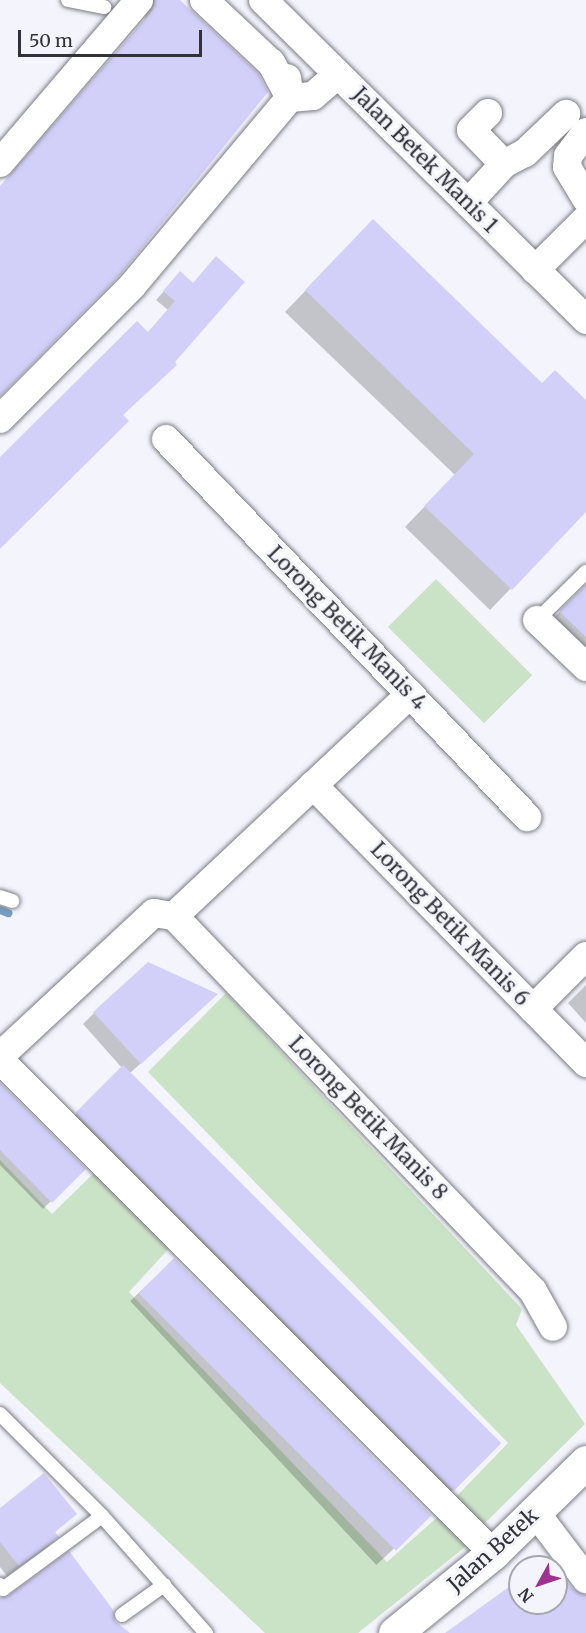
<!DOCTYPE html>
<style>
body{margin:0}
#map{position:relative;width:586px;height:1633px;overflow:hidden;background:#f4f4fd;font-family:Merriweather,serif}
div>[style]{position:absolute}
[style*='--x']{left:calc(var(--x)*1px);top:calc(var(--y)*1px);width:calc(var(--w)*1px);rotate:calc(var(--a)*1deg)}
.green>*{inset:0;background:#cae3c6;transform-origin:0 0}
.shadow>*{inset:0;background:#0003;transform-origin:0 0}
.stream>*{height:8px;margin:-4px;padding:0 4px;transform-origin:4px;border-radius:4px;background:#749ec2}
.building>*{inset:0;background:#d2d0f9;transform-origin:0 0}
.roads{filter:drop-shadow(0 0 2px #7b7b83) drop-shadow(0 0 2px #7b7b83)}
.lane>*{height:14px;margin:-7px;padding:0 7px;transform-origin:7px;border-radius:7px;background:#fff}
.street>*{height:28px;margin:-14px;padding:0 14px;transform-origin:14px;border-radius:14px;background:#fff}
.secondary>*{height:33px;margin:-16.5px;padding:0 16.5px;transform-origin:16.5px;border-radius:16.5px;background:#fff}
span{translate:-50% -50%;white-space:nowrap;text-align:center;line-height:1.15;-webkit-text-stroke:6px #f4f4fd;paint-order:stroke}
.street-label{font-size:21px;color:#323236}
.north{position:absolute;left:508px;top:1555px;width:60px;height:60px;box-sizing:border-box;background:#f4f4fd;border:2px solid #a6a6ad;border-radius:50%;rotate:230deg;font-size:16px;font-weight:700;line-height:24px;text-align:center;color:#323236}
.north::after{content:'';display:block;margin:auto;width:21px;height:27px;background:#9f3291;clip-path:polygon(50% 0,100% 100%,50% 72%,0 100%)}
.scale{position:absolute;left:18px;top:30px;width:184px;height:27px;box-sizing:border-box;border:3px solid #323236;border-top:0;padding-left:8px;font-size:18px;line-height:21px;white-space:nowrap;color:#323236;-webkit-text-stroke:4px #f4f4fd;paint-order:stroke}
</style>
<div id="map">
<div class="green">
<i style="left:436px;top:579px;width:136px;height:68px;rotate:45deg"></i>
<i style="clip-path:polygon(226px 993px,522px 1309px,516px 1325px,585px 1424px,479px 1529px,452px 1501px,508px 1443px,148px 1072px)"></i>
<i style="clip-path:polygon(0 1160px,52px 1214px,99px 1168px,174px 1243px,129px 1292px,387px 1562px,442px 1513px,470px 1543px,358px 1633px,265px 1633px,0 1383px)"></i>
</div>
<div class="shadow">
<i style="clip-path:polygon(151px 0,176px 0,0 393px,0 188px,144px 20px)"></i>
<i style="clip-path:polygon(352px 242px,542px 385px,586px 402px,586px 510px,490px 610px,405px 527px,455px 475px,285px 312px)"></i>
<i style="clip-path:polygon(172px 282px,192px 284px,121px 415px,0 546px,0 459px,147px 334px,168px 310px,156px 300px)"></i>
<i style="clip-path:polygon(586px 585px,586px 652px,553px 619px)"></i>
<i style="clip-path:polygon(586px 985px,586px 1023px,568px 1003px)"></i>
<i style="clip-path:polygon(205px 1005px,129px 1074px,497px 1446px,446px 1497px,69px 1121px,122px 1068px,83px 1024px,94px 1013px)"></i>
<i style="clip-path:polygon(0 1085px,83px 1169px,43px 1209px,0 1165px)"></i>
<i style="left:174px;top:1260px;width:361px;height:60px;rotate:47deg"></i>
<i style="clip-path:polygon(0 1510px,75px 1514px,54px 1533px,57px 1537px,46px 1548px,7px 1576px,0 1567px)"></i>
</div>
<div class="stream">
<i style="--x:0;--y:910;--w:9;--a:21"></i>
</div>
<div class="building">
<i style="clip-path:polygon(155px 0,180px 0,258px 73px,268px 92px,120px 275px,0 396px,0 186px,152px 11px)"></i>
<i style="clip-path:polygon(373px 219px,542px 383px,555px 370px,586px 400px,586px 512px,512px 590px,424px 506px,474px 454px,305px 290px)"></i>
<i style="clip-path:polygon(216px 256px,245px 282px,175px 362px,177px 365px,123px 415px,129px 421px,0 549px,0 457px,137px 321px,148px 332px,175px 301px,163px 291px,180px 271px,193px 283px)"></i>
<i style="clip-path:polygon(586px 585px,586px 637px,559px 611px)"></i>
<i style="clip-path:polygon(148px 962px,218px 994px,141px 1064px,93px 1012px)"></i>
<i style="left:123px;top:1065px;width:535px;height:67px;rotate:45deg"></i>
<i style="clip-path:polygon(0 1083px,86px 1169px,52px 1203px,0 1150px)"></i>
<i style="left:174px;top:1258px;width:364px;height:50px;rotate:45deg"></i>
<i style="clip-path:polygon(44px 1473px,77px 1514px,55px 1532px,59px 1537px,19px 1566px,0 1542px,0 1508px)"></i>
<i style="clip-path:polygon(69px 1551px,114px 1611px,115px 1621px,130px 1633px,0 1633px,0 1598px,8px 1596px)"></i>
<i style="clip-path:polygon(549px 1558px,573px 1589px,586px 1595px,586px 1633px,445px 1633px,520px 1579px,520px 1603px,556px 1603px,556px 1567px,536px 1567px)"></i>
</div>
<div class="roads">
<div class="lane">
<i style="--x:68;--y:0;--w:37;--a:11"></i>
<i style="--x:537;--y:620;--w:69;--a:-44.4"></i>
<i style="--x:0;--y:897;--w:13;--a:18"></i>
<i style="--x:0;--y:1414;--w:144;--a:45"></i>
<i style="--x:102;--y:1516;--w:157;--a:48.4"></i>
<i style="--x:0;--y:1585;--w:5;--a:53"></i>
<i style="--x:3;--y:1589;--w:123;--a:-36.4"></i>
<i style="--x:122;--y:1615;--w:52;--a:-35.5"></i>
</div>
<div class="street">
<i style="--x:263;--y:0;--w:455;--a:44.7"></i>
<i style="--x:287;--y:78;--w:20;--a:81"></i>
<i style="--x:290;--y:98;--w:23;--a:-5"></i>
<i style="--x:313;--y:96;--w:33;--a:-41"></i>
<i style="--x:488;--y:113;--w:24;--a:135"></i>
<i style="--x:471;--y:130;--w:47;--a:45.9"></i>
<i style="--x:586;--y:132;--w:30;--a:127"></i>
<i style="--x:568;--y:156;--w:11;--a:95"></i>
<i style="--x:567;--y:167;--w:37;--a:59"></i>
<i style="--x:0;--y:163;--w:214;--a:-49.5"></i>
<i style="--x:468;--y:203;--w:53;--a:-47.3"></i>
<i style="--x:504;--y:164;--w:24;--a:-28"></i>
<i style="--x:525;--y:153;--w:57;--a:-43.6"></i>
<i style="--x:535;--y:270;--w:72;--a:-45"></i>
<i style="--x:0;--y:419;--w:187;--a:-45.2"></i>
<i style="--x:132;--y:286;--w:246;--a:-50"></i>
<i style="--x:290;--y:98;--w:40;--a:-118"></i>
<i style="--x:271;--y:63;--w:92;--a:-136.8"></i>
<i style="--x:166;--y:439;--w:523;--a:46.32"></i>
<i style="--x:537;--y:620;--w:68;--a:43.8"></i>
<i style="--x:313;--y:785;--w:390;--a:45.5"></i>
<i style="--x:174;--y:916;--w:519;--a:46.25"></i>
<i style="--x:533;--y:1291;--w:41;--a:60.9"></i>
<i style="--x:174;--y:916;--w:324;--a:-43.2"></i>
<i style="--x:533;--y:1009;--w:75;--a:-45"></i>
<i style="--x:0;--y:1056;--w:210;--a:-42.9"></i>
<i style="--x:154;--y:913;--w:20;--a:9"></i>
<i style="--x:0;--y:1060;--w:697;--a:45"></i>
<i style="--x:536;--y:1513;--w:83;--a:52.9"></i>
</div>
<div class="secondary">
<i style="--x:395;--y:1633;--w:127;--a:-39.2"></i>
<i style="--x:493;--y:1553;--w:130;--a:-44.4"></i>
</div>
</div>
<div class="street-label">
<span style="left:425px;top:160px;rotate:45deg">Jalan Betek Manis 1</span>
<span style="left:347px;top:628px;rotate:46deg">Lorong Betik Manis 4</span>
<span style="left:450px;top:924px;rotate:46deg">Lorong Betik Manis 6</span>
<span style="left:368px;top:1118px;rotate:46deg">Lorong Betik Manis 8</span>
<span style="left:493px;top:1550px;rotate:-42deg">Jalan Betek</span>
</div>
<div class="north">N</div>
<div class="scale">50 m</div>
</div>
